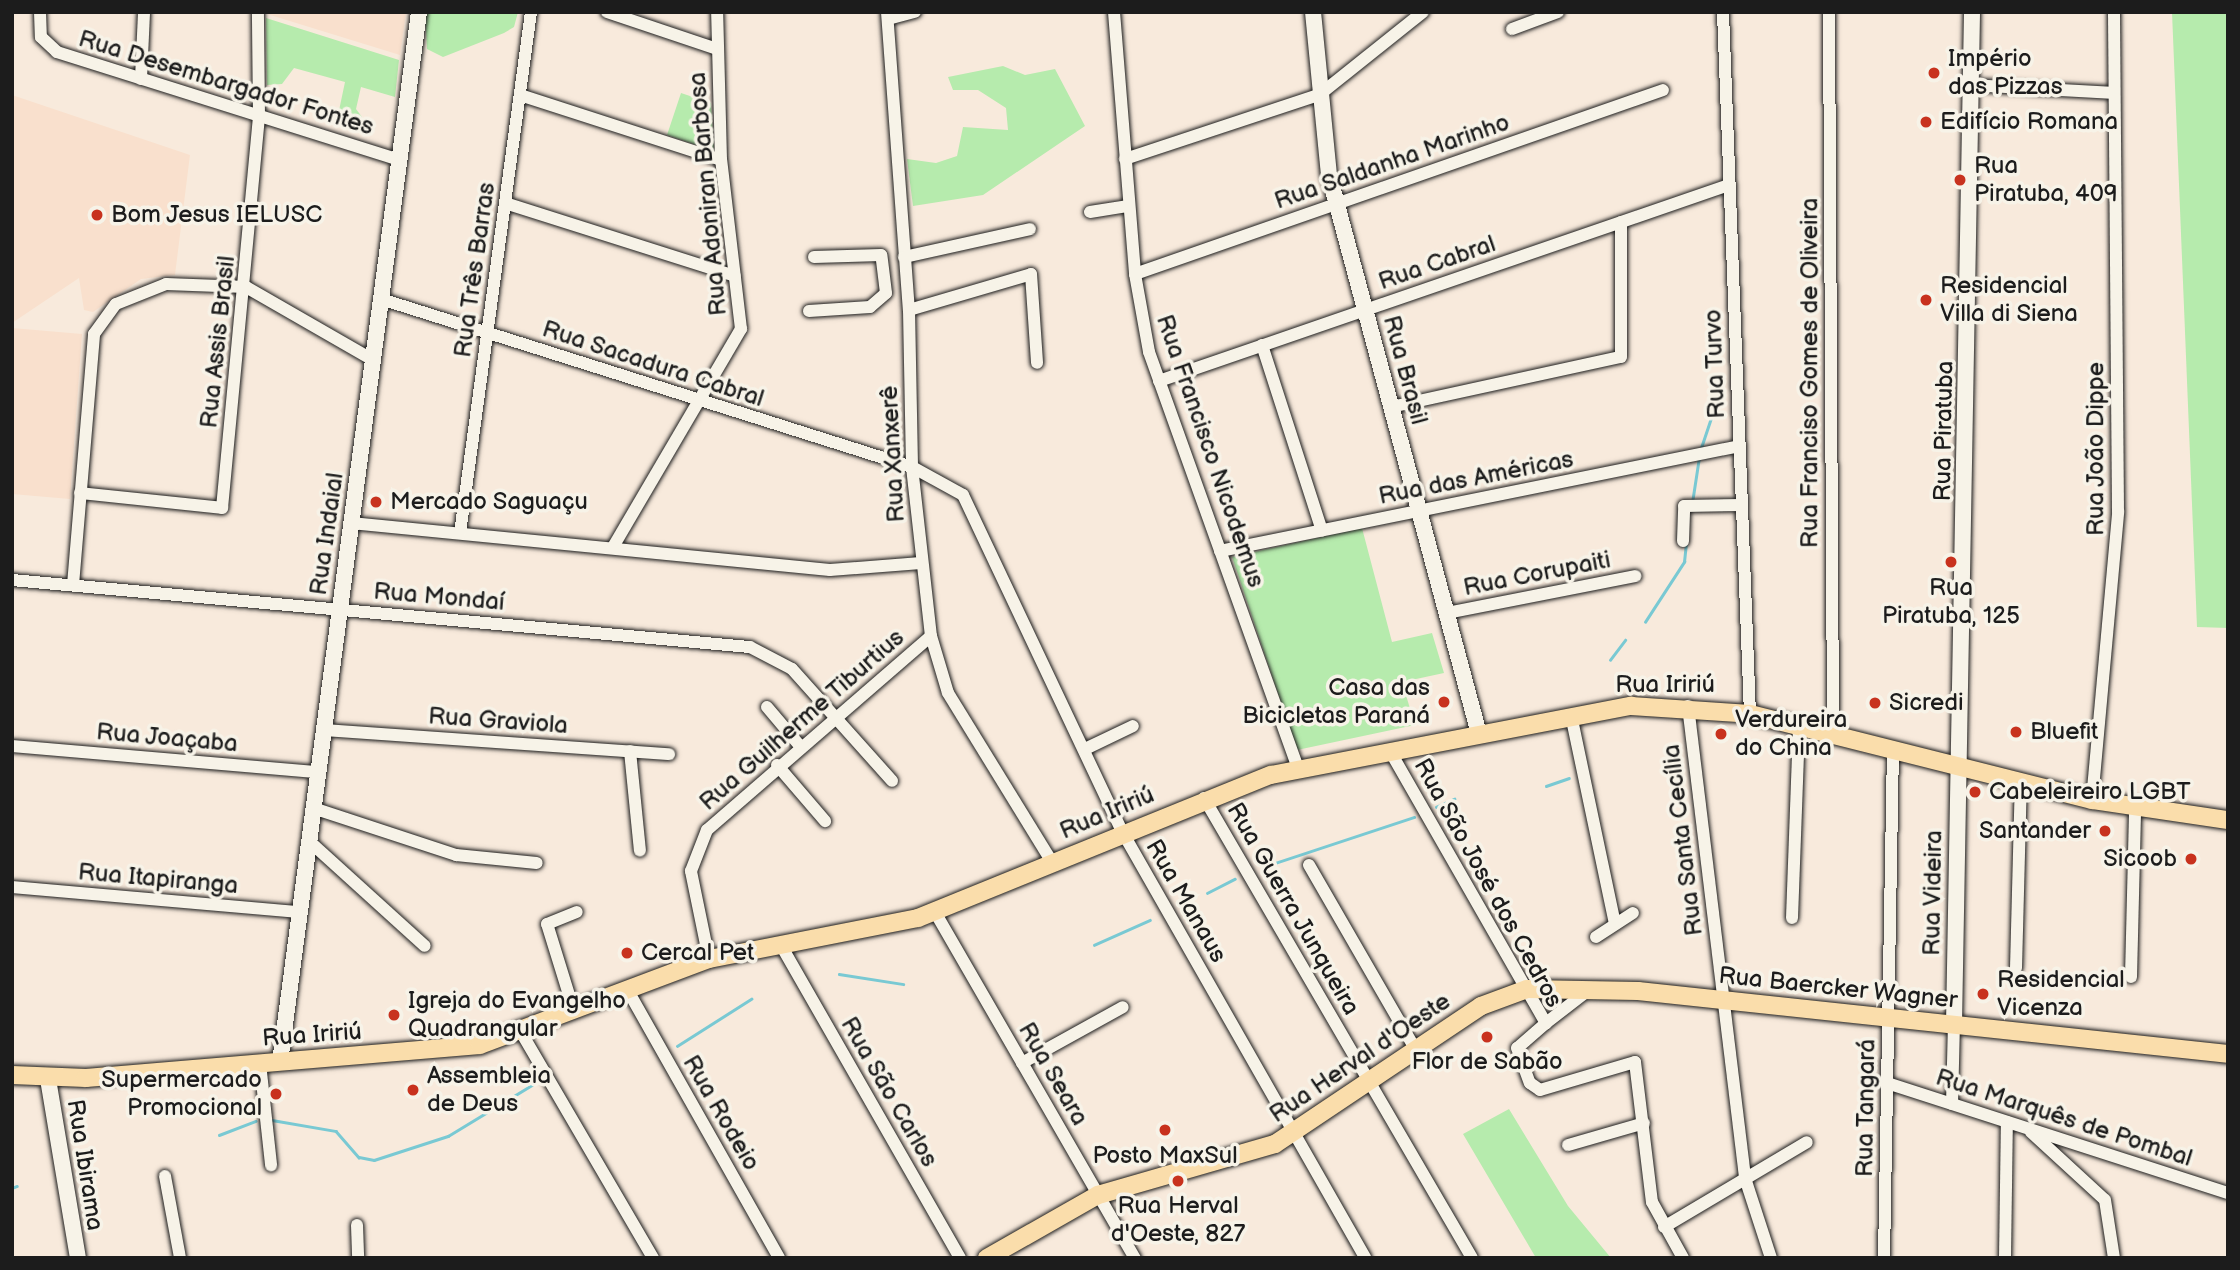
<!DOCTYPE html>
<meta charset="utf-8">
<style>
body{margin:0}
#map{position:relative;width:2240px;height:1270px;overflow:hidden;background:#f8eadc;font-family:"Balsamiq Sans",sans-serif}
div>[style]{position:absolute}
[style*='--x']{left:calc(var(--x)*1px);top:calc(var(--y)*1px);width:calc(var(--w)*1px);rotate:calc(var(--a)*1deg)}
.built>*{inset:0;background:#f9e0cd}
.green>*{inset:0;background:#b6ebad}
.stream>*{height:2.5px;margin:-1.25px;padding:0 1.25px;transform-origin:1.25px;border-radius:1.25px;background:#79c9d3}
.roads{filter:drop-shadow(0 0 2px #1c1c1c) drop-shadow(0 0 2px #1c1c1c)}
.street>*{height:12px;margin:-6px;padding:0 6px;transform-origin:6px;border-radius:6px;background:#f7f3e8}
.secondary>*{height:16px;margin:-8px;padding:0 8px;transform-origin:8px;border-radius:8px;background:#f7f3e8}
.primary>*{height:18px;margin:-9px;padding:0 9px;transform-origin:9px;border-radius:9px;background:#faddab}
.dots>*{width:19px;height:19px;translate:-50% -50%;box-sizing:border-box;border:4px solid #f7f3e8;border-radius:50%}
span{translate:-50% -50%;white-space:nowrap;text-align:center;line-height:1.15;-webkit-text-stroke:7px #f7f3e8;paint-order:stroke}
.poi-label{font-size:24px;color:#1c1c1c}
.left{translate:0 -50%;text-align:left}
.right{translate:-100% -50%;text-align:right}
.street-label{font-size:24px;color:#1c1c1c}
.frame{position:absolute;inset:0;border:14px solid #1c1c1c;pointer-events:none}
</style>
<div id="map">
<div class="built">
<i style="clip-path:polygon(267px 12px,406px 12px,400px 55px,267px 14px)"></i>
<i style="clip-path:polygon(12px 95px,190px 155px,175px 275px,141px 279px,93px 312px,84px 310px,79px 278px,12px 323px)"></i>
<i style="clip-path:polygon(12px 328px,82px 334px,70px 499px,12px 494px)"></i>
</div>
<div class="green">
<i style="clip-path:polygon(425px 12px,518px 12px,514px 27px,504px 33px,443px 57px,427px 49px)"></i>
<i style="clip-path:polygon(2172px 12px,2228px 12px,2228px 628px,2197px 627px)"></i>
<i style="clip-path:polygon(266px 18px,399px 60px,395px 97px,361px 87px,356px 109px,362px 117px,355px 132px,337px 120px,345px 82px,294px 68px,282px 84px,267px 85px)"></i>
<i style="clip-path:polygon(1003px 66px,1025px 75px,1055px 69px,1085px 126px,983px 195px,913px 206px,907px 159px,936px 163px,957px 156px,963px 127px,1008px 130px,1006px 108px,978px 90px,953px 90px,948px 77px)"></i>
<i style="clip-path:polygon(681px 93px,711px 103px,714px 151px,667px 135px)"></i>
<i style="clip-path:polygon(1362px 528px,1392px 642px,1432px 633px,1444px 673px,1402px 682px,1415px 725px,1297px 750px,1232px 557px)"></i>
<i style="clip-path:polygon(1509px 1109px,1568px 1206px,1611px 1258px,1536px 1258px,1463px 1134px)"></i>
</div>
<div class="stream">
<i style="--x:1700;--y:451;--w:60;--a:-71.6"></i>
<i style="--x:1692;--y:503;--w:47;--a:-81.3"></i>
<i style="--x:1645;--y:622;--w:72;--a:-57"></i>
<i style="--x:1684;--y:562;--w:18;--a:-84"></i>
<i style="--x:1610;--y:660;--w:25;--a:-53"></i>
<i style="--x:1546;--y:786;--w:24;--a:-19"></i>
<i style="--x:1436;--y:807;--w:20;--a:-24"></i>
<i style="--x:1263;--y:867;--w:159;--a:-18.3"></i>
<i style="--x:1207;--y:893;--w:31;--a:-27"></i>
<i style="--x:1094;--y:945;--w:61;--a:-24.1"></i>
<i style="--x:839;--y:974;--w:65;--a:8.9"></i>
<i style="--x:677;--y:1046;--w:88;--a:-32.4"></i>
<i style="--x:272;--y:1120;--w:65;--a:9.8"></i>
<i style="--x:336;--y:1131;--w:35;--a:49"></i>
<i style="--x:359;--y:1157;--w:15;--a:11"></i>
<i style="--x:374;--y:1160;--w:78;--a:-18"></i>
<i style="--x:448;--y:1136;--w:102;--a:-31.3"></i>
<i style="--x:219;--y:1135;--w:39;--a:-21"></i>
<i style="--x:12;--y:1188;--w:5;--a:-22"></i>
</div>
<div class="roads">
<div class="street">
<i style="--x:40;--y:12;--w:25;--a:88"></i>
<i style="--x:41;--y:37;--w:22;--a:43"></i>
<i style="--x:57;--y:52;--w:359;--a:17.5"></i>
<i style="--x:607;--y:12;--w:116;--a:18.6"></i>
<i style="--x:887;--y:12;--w:299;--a:85.8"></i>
<i style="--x:909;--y:310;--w:157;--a:88.9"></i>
<i style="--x:912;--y:467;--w:170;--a:83.6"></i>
<i style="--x:931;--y:636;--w:59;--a:73.4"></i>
<i style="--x:948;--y:693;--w:198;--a:58.4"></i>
<i style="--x:1114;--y:12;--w:263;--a:85.4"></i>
<i style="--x:1135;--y:274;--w:79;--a:79.8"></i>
<i style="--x:1149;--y:352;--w:442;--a:70.3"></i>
<i style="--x:1723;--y:12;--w:703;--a:87.8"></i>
<i style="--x:1829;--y:12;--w:722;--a:89.68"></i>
<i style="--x:888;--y:19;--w:28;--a:-15"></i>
<i style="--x:1512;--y:29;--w:49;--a:-20.3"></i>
<i style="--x:141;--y:79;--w:67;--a:-87.4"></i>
<i style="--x:1971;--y:85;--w:143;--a:3.2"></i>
<i style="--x:520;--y:95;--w:211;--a:17.9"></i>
<i style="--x:1125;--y:159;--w:204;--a:-18.3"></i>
<i style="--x:1319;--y:95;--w:133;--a:-38.6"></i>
<i style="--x:505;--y:203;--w:241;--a:17.6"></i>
<i style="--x:1090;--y:212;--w:39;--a:-9"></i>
<i style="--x:904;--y:257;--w:129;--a:-12.5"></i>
<i style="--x:1135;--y:274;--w:559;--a:-19.21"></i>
<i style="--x:381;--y:299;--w:557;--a:17.56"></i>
<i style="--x:912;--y:467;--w:58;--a:28.8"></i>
<i style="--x:963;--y:495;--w:374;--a:64.7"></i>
<i style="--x:1123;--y:833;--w:489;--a:60.3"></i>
<i style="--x:909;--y:310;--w:127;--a:-16.4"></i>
<i style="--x:1031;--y:274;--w:89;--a:86.1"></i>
<i style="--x:809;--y:311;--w:61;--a:-3.8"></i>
<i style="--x:870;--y:307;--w:21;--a:-41"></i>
<i style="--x:886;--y:293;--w:38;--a:-97"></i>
<i style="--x:881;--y:255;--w:67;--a:178.3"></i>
<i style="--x:1262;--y:345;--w:195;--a:72.1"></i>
<i style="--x:1159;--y:381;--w:603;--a:-18.98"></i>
<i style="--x:1391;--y:407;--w:235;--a:-12.3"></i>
<i style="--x:1621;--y:357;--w:135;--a:-90"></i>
<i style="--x:80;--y:493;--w:143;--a:6"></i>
<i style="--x:222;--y:508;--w:394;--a:-84.6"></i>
<i style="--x:259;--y:116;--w:104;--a:-90.6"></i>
<i style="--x:351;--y:523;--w:481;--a:5.6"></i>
<i style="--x:830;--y:570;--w:91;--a:-4.4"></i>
<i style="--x:460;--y:533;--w:526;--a:-82.24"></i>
<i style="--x:1683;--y:541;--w:35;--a:-88"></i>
<i style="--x:1684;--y:506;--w:58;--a:-1"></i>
<i style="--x:613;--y:547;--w:253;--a:-59.6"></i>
<i style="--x:741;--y:329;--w:170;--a:-96.7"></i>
<i style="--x:721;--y:160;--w:148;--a:-91.5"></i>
<i style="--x:1220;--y:551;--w:530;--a:-11.42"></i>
<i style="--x:12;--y:580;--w:741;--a:5.19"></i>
<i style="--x:750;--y:647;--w:47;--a:27.6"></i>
<i style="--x:792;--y:669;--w:150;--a:48.2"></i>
<i style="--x:73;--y:585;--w:252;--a:-85.2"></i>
<i style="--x:94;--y:334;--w:37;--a:-54"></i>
<i style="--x:116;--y:304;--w:54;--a:-21.8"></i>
<i style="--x:166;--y:284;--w:80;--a:2.1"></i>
<i style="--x:246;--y:287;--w:146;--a:29.9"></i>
<i style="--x:1447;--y:613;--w:192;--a:-11.1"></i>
<i style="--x:1688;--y:706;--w:475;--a:83.1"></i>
<i style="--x:1745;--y:1178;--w:84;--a:72"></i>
<i style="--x:767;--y:707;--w:51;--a:49.8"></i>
<i style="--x:1571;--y:715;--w:213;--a:78.1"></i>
<i style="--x:323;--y:730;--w:347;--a:4"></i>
<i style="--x:12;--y:746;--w:307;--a:4.9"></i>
<i style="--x:1085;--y:749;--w:53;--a:-25.6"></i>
<i style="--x:630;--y:751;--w:100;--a:84.3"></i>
<i style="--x:1390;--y:751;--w:314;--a:60.2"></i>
<i style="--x:1546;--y:1023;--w:38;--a:139"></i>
<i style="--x:1517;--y:1048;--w:37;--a:70"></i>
<i style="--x:1530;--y:1083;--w:12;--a:35"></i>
<i style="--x:1540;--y:1090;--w:99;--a:-16.4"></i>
<i style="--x:1635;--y:1062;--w:141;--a:83.1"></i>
<i style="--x:1652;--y:1202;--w:64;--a:61"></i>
<i style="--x:777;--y:765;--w:74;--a:49.4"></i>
<i style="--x:1204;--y:798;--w:532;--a:59.77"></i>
<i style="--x:2092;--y:800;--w:289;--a:-84.8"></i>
<i style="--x:2118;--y:512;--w:500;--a:-90.46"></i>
<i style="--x:313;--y:808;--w:151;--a:18.2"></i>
<i style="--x:456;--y:855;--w:81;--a:5.6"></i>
<i style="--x:309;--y:841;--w:156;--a:42.2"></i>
<i style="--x:1309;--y:865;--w:214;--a:60"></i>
<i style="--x:12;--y:887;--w:288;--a:5"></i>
<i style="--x:935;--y:912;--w:400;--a:60"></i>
<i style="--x:1792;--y:918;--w:192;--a:-87.9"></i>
<i style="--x:1596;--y:937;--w:44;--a:-33"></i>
<i style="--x:782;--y:947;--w:358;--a:60.2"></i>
<i style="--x:709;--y:959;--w:90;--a:-101.6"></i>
<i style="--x:691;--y:871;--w:44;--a:-68.7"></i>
<i style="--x:707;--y:830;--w:296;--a:-40.9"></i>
<i style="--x:2016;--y:968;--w:185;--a:-88.5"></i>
<i style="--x:2131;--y:977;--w:169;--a:-88.6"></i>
<i style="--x:627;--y:989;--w:309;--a:60.5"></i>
<i style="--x:574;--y:1011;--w:91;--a:-107.2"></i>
<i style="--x:547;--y:924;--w:32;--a:-22"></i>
<i style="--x:1546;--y:1023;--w:56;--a:-37.7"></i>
<i style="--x:521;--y:1032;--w:262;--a:59.7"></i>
<i style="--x:260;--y:1063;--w:103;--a:83.8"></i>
<i style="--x:1022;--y:1063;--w:115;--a:-29"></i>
<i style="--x:1887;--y:1083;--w:358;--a:17.9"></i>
<i style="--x:1952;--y:1104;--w:80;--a:-88.6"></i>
<i style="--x:2031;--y:1132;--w:100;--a:42.6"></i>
<i style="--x:2105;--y:1200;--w:59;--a:81.2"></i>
<i style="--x:1568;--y:1145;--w:79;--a:-16.1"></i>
<i style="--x:165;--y:1176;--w:83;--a:79.6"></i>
<i style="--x:357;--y:1225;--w:33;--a:88"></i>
<i style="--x:1664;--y:1227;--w:166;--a:-30.7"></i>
<i style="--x:1884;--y:1258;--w:508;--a:-88.99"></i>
<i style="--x:2005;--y:1258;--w:136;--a:-89.2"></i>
</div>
<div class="secondary">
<i style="--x:1313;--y:12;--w:164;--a:84.4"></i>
<i style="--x:1329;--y:175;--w:579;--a:74.98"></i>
<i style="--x:1954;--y:1024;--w:1012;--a:-88.98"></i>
<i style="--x:280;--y:1062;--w:1059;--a:-82.46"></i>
<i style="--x:48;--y:1079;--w:181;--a:80.5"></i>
</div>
<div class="primary">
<i style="--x:12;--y:1075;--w:74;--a:2.3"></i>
<i style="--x:86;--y:1078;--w:395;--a:-4.8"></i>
<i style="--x:480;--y:1045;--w:245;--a:-20.6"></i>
<i style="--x:709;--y:959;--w:213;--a:-11.1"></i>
<i style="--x:918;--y:918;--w:381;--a:-22.1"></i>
<i style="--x:1271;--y:775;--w:367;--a:-10.9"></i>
<i style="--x:1631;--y:706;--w:119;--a:3.8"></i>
<i style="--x:1750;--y:714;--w:353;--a:14.1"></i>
<i style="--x:2092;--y:800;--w:137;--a:8.4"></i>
<i style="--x:987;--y:1258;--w:128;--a:-29.6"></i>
<i style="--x:1098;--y:1195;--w:184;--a:-16.1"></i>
<i style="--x:1275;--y:1144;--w:248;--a:-33.8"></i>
<i style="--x:1481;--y:1006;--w:49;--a:-20.3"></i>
<i style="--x:1527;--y:989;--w:111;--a:1"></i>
<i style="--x:1638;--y:991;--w:593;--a:6.09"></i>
</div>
</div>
<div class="dots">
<i style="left:1934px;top:73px;background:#c8321e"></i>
<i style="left:1926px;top:122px;background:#c8321e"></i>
<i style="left:1960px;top:180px;background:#c8321e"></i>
<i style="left:97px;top:215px;background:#c8321e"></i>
<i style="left:1926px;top:300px;background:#c8321e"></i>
<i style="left:376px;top:502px;background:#c8321e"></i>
<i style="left:1951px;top:562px;background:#c8321e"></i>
<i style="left:1444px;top:702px;background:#c8321e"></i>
<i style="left:1875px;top:703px;background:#c8321e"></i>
<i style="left:2016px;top:732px;background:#c8321e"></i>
<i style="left:1721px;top:734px;background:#c8321e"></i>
<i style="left:1975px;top:792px;background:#c8321e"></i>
<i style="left:2105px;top:831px;background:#c8321e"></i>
<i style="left:2191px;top:859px;background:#c8321e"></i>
<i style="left:627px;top:953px;background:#c8321e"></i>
<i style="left:1983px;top:994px;background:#c8321e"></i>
<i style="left:394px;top:1015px;background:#c8321e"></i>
<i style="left:1487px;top:1037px;background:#c8321e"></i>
<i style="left:413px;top:1090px;background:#c8321e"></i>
<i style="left:276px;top:1094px;background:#c8321e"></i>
<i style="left:1165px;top:1130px;background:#c8321e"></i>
<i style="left:1178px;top:1181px;background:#c8321e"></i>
</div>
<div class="poi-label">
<span class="left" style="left:1948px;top:73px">Império<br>das Pizzas</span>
<span class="left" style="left:1940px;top:122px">Edifício Romana</span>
<span class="left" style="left:1974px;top:180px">Rua<br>Piratuba, 409</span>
<span class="left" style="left:111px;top:215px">Bom Jesus IELUSC</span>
<span class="left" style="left:1940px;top:300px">Residencial<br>Villa di Siena</span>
<span class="left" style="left:390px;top:502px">Mercado Saguaçu</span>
<span style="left:1951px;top:602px">Rua<br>Piratuba, 125</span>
<span class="right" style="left:1430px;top:702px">Casa das<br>Bicicletas Paraná</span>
<span class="left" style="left:1889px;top:703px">Sicredi</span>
<span class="left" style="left:1735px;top:734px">Verdureira<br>do China</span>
<span class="left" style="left:2030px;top:732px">Bluefit</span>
<span class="left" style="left:1989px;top:792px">Cabeleireiro LGBT</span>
<span class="right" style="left:2091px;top:831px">Santander</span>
<span class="right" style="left:2177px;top:859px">Sicoob</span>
<span class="left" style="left:641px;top:953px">Cercal Pet</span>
<span class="left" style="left:1997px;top:994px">Residencial<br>Vicenza</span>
<span class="left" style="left:408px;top:1015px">Igreja do Evangelho<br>Quadrangular</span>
<span style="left:1487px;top:1062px">Flor de Sabão</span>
<span class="left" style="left:427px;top:1090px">Assembleia<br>de Deus</span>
<span class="right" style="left:262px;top:1094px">Supermercado<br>Promocional</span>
<span style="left:1165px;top:1156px">Posto MaxSul</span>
<span style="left:1178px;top:1220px">Rua Herval<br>d'Oeste, 827</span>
</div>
<div class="street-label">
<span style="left:226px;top:83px;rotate:17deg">Rua Desembargador Fontes</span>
<span style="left:1392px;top:162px;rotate:-19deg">Rua Saldanha Marinho</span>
<span style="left:708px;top:194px;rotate:-95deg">Rua Adoniran Barbosa</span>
<span style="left:1437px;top:263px;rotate:-19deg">Rua Cabral</span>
<span style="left:475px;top:270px;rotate:-82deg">Rua Três Barras</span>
<span style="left:218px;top:342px;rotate:-84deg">Rua Assis Brasil</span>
<span style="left:653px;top:364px;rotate:18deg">Rua Sacadura Cabral</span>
<span style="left:1715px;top:364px;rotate:-92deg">Rua Turvo</span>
<span style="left:1405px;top:370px;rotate:75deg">Rua Brasil</span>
<span style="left:1810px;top:373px;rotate:-90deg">Rua Franciso Gomes de Oliveira</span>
<span style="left:1944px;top:431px;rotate:-89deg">Rua Piratuba</span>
<span style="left:2096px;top:449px;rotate:-90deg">Rua João Dippe</span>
<span style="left:1210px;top:451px;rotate:71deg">Rua Francisco Nicodemus</span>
<span style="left:893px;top:454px;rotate:-93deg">Rua Xanxerê</span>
<span style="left:1476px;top:478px;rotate:-11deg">Rua das Américas</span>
<span style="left:327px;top:534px;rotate:-82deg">Rua Indaial</span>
<span style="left:1537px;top:574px;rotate:-11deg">Rua Corupaiti</span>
<span style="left:439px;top:597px;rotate:5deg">Rua Mondaí</span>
<span style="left:1665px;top:685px">Rua Iririú</span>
<span style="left:802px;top:720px;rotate:-41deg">Rua Guilherme Tiburtius</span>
<span style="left:498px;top:721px;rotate:4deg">Rua Graviola</span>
<span style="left:167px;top:738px;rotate:5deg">Rua Joaçaba</span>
<span style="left:1107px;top:813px;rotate:-23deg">Rua Iririú</span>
<span style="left:1683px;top:840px;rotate:-97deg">Rua Santa Cecília</span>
<span style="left:158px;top:879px;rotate:5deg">Rua Itapiranga</span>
<span style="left:1488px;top:883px;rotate:61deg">Rua São José dos Cedros</span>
<span style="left:1933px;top:893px;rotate:-89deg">Rua Videira</span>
<span style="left:1186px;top:901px;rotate:60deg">Rua Manaus</span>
<span style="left:1293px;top:909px;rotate:60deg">Rua Guerra Junqueira</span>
<span style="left:1838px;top:988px;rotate:6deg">Rua Baercker Wagner</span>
<span style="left:312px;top:1035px;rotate:-4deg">Rua Iririú</span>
<span style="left:1360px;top:1058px;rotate:-34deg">Rua Herval d'Oeste</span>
<span style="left:1053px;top:1074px;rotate:60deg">Rua Seara</span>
<span style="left:889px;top:1092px;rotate:60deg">Rua São Carlos</span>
<span style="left:1866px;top:1108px;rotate:-89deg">Rua Tangará</span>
<span style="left:721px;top:1113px;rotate:60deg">Rua Rodeio</span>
<span style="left:2064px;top:1118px;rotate:18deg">Rua Marquês de Pombal</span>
<span style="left:85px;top:1165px;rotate:81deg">Rua Ibirama</span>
</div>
<div class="frame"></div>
</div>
